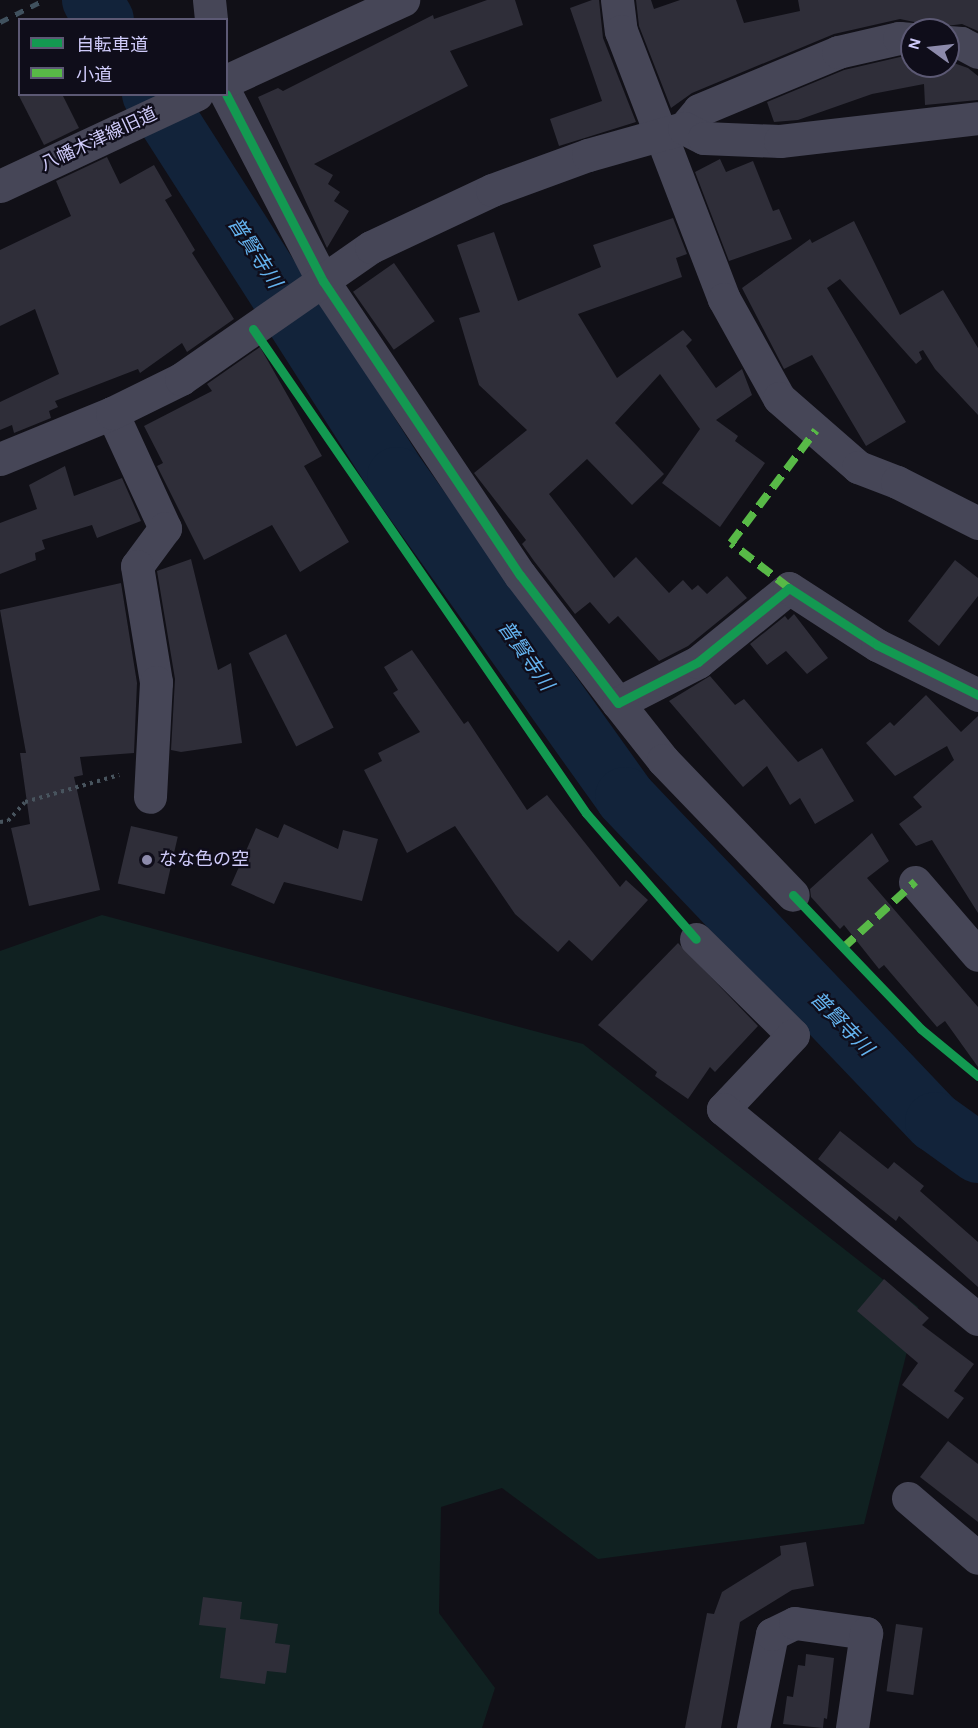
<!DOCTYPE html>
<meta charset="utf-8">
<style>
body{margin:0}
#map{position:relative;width:978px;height:1728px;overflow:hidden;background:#111017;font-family:"Alegreya Sans","Noto Sans JP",sans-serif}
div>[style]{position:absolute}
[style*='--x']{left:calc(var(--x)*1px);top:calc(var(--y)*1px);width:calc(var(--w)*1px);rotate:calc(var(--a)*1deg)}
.green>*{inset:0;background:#102121}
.river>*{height:60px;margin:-30px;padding:0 30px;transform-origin:30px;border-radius:30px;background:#12233a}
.building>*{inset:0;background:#2f2e39;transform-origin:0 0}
.path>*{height:4px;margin-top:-2px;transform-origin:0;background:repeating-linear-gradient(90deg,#48545e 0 3px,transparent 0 7.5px)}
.minor>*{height:33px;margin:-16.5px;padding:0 16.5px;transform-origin:16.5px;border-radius:16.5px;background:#464657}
.tertiary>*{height:33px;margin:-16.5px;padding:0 16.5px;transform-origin:16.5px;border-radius:16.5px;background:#464657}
.rail>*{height:4.5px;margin-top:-2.25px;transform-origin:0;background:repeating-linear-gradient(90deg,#40515e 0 9px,transparent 0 17px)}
.quiet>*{height:8px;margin-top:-4px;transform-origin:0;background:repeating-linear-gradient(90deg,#58b947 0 15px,transparent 0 23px)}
.cycleway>*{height:9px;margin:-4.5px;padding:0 4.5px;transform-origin:4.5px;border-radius:4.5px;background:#139951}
.dots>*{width:16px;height:16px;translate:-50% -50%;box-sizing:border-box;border:3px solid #0f0d1a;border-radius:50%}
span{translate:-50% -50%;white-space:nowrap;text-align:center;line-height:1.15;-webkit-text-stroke:4.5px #0f0d1a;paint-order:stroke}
.street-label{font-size:18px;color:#cfcbfa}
.poi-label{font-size:18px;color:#cfcbfa}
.left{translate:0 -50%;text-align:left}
.water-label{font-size:20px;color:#64b3ef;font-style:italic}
.legend{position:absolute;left:18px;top:18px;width:210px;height:78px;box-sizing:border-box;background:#0f0d1a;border:2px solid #5c5974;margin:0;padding:8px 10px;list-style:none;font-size:18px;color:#cfcbfa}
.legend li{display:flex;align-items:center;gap:12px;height:30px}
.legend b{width:30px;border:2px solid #5c5974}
.north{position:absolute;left:900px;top:18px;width:60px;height:60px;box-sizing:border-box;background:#0f0d1a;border:2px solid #5c5974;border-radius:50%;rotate:285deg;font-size:16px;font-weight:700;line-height:24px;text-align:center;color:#cfcbfa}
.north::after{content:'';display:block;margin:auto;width:21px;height:27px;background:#8c8aab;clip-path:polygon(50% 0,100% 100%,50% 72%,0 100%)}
</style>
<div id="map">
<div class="green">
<i style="clip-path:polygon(102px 915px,583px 1044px,918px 1307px,864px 1524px,598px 1559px,502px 1488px,441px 1507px,439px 1613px,495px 1688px,482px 1728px,0 1728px,0 951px)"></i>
</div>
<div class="river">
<i style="--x:92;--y:0;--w:23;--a:59"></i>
<i style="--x:152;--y:94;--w:455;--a:57.4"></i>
<i style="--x:397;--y:477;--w:393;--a:54.5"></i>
<i style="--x:625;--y:797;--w:449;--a:46.4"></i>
<i style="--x:935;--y:1122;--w:53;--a:35.8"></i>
</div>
<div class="building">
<i style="clip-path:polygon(487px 0,515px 0,523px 25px,450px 51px,468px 86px,314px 164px,333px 175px,328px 184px,340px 192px,334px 201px,349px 211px,327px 248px,258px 97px,278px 88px,283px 91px,433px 15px,434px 19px)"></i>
<i style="clip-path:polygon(592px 0,599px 0,603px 38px,636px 122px,559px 146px,550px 119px,602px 101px,570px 8px)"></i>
<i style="clip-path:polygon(636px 0,651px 0,654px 9px,680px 0,736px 0,744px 23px,800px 11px,798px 0,978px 0,978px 31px,962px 24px,938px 27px,900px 19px,834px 34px,692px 93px,671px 108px,639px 26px)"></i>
<i style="clip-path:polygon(900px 57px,912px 58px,912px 66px,948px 66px,948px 61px,968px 68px,978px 76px,978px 100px,925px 105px,924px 84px,872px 94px,798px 120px,774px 122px,767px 102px,844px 70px)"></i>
<i style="clip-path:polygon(18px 94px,62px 94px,79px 128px,44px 145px)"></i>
<i style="clip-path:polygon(107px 157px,120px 184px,154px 165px,172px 196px,165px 200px,195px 250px,192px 253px,234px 319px,187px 352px,182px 343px,140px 373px,138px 369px,55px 401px,58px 407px,49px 411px,51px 418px,14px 433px,12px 425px,0 430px,0 402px,59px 374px,35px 309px,0 326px,0 250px,71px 216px,56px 181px)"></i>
<i style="clip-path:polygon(720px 159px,726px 172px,753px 161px,773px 211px,779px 209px,792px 239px,729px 261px,695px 172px)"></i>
<i style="clip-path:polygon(673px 218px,687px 254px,676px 258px,682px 277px,578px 314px,617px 378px,683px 330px,692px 340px,686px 346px,716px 388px,742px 369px,752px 395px,716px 420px,738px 436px,735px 441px,765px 463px,720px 527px,662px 483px,700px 429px,660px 374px,615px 423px,664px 474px,632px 505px,587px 459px,549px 494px,614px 578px,636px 557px,669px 593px,683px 580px,692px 590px,698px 585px,707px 594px,727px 576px,747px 598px,688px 646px,659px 661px,618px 616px,609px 624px,590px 602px,575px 614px,534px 561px,522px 544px,526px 540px,474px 473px,527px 430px,479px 385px,459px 318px,480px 312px,457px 245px,494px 232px,518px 301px,601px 267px,593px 245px)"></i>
<i style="clip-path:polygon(854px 221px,900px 315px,943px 290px,978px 348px,978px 415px,935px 369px,923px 350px,919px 352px,922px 359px,916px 364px,840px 279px,827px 288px,906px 422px,866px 446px,812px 355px,784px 369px,742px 288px,810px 239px,812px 243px)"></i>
<i style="left:394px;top:263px;width:71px;height:50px;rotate:55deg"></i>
<i style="clip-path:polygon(260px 347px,322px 456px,304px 466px,349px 542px,300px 572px,272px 525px,204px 560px,157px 466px,163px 463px,144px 426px,212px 391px,207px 384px)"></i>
<i style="clip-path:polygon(65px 466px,74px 496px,122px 478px,141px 521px,97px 538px,92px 525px,42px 540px,45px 549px,35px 553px,36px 560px,0 574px,0 523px,37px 509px,29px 485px)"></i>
<i style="clip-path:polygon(191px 559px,218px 670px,231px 663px,242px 743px,181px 752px,171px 750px,175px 679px,157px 571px)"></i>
<i style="clip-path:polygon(955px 560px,978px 578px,978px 596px,939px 646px,908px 621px)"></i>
<i style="clip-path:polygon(121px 583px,137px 683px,134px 753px,80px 757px,83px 775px,74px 777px,100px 890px,29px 906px,11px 828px,30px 824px,20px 753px,26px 753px,0 610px)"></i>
<i style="clip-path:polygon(794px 614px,828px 658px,807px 674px,786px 651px,767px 665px,750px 644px,785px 616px,788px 620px)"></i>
<i style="left:286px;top:634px;width:105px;height:42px;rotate:63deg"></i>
<i style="clip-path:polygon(412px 650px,464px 724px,468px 721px,527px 810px,547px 795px,620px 887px,626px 880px,648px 900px,592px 961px,569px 940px,558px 952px,515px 914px,455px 826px,407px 853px,364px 770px,382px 761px,378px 753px,420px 732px,393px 693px,398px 690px,384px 667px)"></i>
<i style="clip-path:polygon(710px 676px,735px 705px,744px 699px,798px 762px,822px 748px,854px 801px,815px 824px,800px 798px,790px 805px,767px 766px,743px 787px,669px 701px)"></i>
<i style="clip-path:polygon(926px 695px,961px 732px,978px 716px,978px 913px,932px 840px,916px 846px,899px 824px,922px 807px,913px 797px,954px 760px,947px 746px,895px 776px,866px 743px,890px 722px,894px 726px)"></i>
<i style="clip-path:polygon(284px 824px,338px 849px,343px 830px,378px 839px,362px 901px,284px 882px,274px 904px,231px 885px,256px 828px,278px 838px)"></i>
<i style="left:131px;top:826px;width:48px;height:59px;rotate:13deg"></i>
<i style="clip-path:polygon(872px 833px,889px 861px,867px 878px,978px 1007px,978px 1067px,945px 1021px,937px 1027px,884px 965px,879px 969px,844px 925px,840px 929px,811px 897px,810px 889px)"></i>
<i style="clip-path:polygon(678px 943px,758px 1026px,715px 1072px,710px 1067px,688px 1099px,655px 1076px,657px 1072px,598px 1025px)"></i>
<i style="clip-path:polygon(840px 1131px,888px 1169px,894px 1162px,924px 1186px,920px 1191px,978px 1242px,978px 1287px,899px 1216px,896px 1221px,818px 1159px)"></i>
<i style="clip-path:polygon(884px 1279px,929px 1318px,922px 1325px,974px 1364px,954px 1391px,964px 1398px,948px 1419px,902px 1385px,918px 1363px,857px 1311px)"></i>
<i style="clip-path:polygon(948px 1441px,978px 1464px,978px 1522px,920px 1477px)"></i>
<i style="clip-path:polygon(806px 1542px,814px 1586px,792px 1590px,740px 1622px,721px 1728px,685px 1728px,707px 1613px,714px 1614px,722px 1592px,781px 1555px,780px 1546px)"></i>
<i style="clip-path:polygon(203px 1597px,242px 1602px,240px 1619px,278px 1624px,275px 1643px,290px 1645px,286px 1673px,267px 1671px,265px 1684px,220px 1678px,226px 1628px,199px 1625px)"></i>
<i style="left:896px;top:1624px;width:27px;height:68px;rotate:8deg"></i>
<i style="clip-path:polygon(806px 1654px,834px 1658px,827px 1719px,824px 1718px,823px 1728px,783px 1724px,787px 1696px,793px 1697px,798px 1665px,805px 1666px)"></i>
</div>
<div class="path">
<i style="--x:0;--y:822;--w:8;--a:-7"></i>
<i style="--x:8;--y:821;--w:25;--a:-48"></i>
<i style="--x:25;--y:802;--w:98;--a:-16"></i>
</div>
<div class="minor">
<i style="--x:209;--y:0;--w:20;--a:84"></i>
<i style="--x:617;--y:0;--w:31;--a:83"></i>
<i style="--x:621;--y:31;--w:287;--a:69"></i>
<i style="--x:724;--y:299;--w:113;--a:60.9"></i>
<i style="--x:779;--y:398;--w:105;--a:41.1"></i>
<i style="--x:858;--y:467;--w:42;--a:21"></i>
<i style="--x:897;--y:482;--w:91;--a:26.8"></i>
<i style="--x:948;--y:42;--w:13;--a:4"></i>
<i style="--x:961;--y:43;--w:19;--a:28"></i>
<i style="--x:226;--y:94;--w:211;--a:62.6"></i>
<i style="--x:323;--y:281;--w:354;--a:56.2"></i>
<i style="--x:520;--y:575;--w:161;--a:52.6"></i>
<i style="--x:618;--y:703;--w:90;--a:-27.1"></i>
<i style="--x:698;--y:662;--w:117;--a:-39.1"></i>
<i style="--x:789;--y:588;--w:105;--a:32.9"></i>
<i style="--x:877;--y:645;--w:113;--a:26.3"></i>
<i style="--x:684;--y:128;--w:23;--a:-50"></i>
<i style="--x:699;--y:110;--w:151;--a:-22.6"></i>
<i style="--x:838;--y:52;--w:63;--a:-12.9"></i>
<i style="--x:899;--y:38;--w:13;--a:4"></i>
<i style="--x:112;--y:413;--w:127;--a:65.3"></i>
<i style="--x:165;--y:528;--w:47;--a:126.4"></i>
<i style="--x:137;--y:566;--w:118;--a:80.7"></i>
<i style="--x:156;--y:682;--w:115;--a:93"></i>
<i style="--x:0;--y:459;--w:121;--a:-22.3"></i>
<i style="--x:112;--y:413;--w:77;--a:-26.2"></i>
<i style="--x:181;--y:379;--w:231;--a:-34.8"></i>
<i style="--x:371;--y:247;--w:134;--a:-25.2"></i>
<i style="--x:492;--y:190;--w:102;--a:-20"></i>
<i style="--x:588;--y:155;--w:100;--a:-15.7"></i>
<i style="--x:684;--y:128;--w:22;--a:27"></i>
<i style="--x:704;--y:138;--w:76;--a:2.3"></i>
<i style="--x:780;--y:141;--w:199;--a:-6.6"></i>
<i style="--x:618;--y:703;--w:73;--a:51.7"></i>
<i style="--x:663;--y:760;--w:187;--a:46.1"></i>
<i style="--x:915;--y:882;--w:96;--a:49.2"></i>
<i style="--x:696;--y:939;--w:136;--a:44.7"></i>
<i style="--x:793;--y:1035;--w:102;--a:133.4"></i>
<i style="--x:723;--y:1109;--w:330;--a:39.5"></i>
<i style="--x:908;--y:1498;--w:92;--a:40.6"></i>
<i style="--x:753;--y:1728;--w:96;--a:-78.6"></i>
<i style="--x:772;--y:1634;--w:25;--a:-26"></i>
<i style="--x:795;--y:1623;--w:72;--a:8"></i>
<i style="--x:866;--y:1633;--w:96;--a:98.4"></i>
</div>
<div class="tertiary">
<i style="--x:226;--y:81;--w:195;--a:-24.6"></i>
<i style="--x:0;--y:186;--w:217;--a:-25"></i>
</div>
<div class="rail">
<i style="--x:0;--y:22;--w:49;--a:-26.6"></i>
</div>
<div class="quiet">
<i style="--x:789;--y:588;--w:73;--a:-142.2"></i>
<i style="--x:731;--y:543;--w:141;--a:-53"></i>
<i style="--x:843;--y:948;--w:98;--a:-42.5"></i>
</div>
<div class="cycleway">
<i style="--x:226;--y:94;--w:211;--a:62.6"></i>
<i style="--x:323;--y:281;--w:354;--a:56.2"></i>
<i style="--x:520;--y:575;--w:161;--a:52.6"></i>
<i style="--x:618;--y:703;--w:90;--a:-27.1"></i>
<i style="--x:698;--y:662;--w:117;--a:-39.1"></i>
<i style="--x:789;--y:588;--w:105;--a:32.9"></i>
<i style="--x:877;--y:645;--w:113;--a:26.3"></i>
<i style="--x:253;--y:329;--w:587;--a:55.47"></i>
<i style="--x:586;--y:813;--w:167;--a:48.9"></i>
<i style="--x:793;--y:895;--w:185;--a:46.3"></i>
<i style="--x:921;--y:1029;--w:74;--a:39.5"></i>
</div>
<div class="dots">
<i style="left:147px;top:860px;background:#8c8aab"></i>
</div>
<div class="street-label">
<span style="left:99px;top:140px;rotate:-25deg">八幡木津線旧道</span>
</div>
<div class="poi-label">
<span class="left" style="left:159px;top:860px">なな色の空</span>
</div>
<div class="water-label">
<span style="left:254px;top:253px;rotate:57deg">普賢寺川</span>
<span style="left:525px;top:656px;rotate:55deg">普賢寺川</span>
<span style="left:841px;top:1024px;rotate:46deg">普賢寺川</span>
</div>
<ul class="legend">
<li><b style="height:8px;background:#139951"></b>自転車道</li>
<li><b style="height:8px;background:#58b947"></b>小道</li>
</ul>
<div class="north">N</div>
</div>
